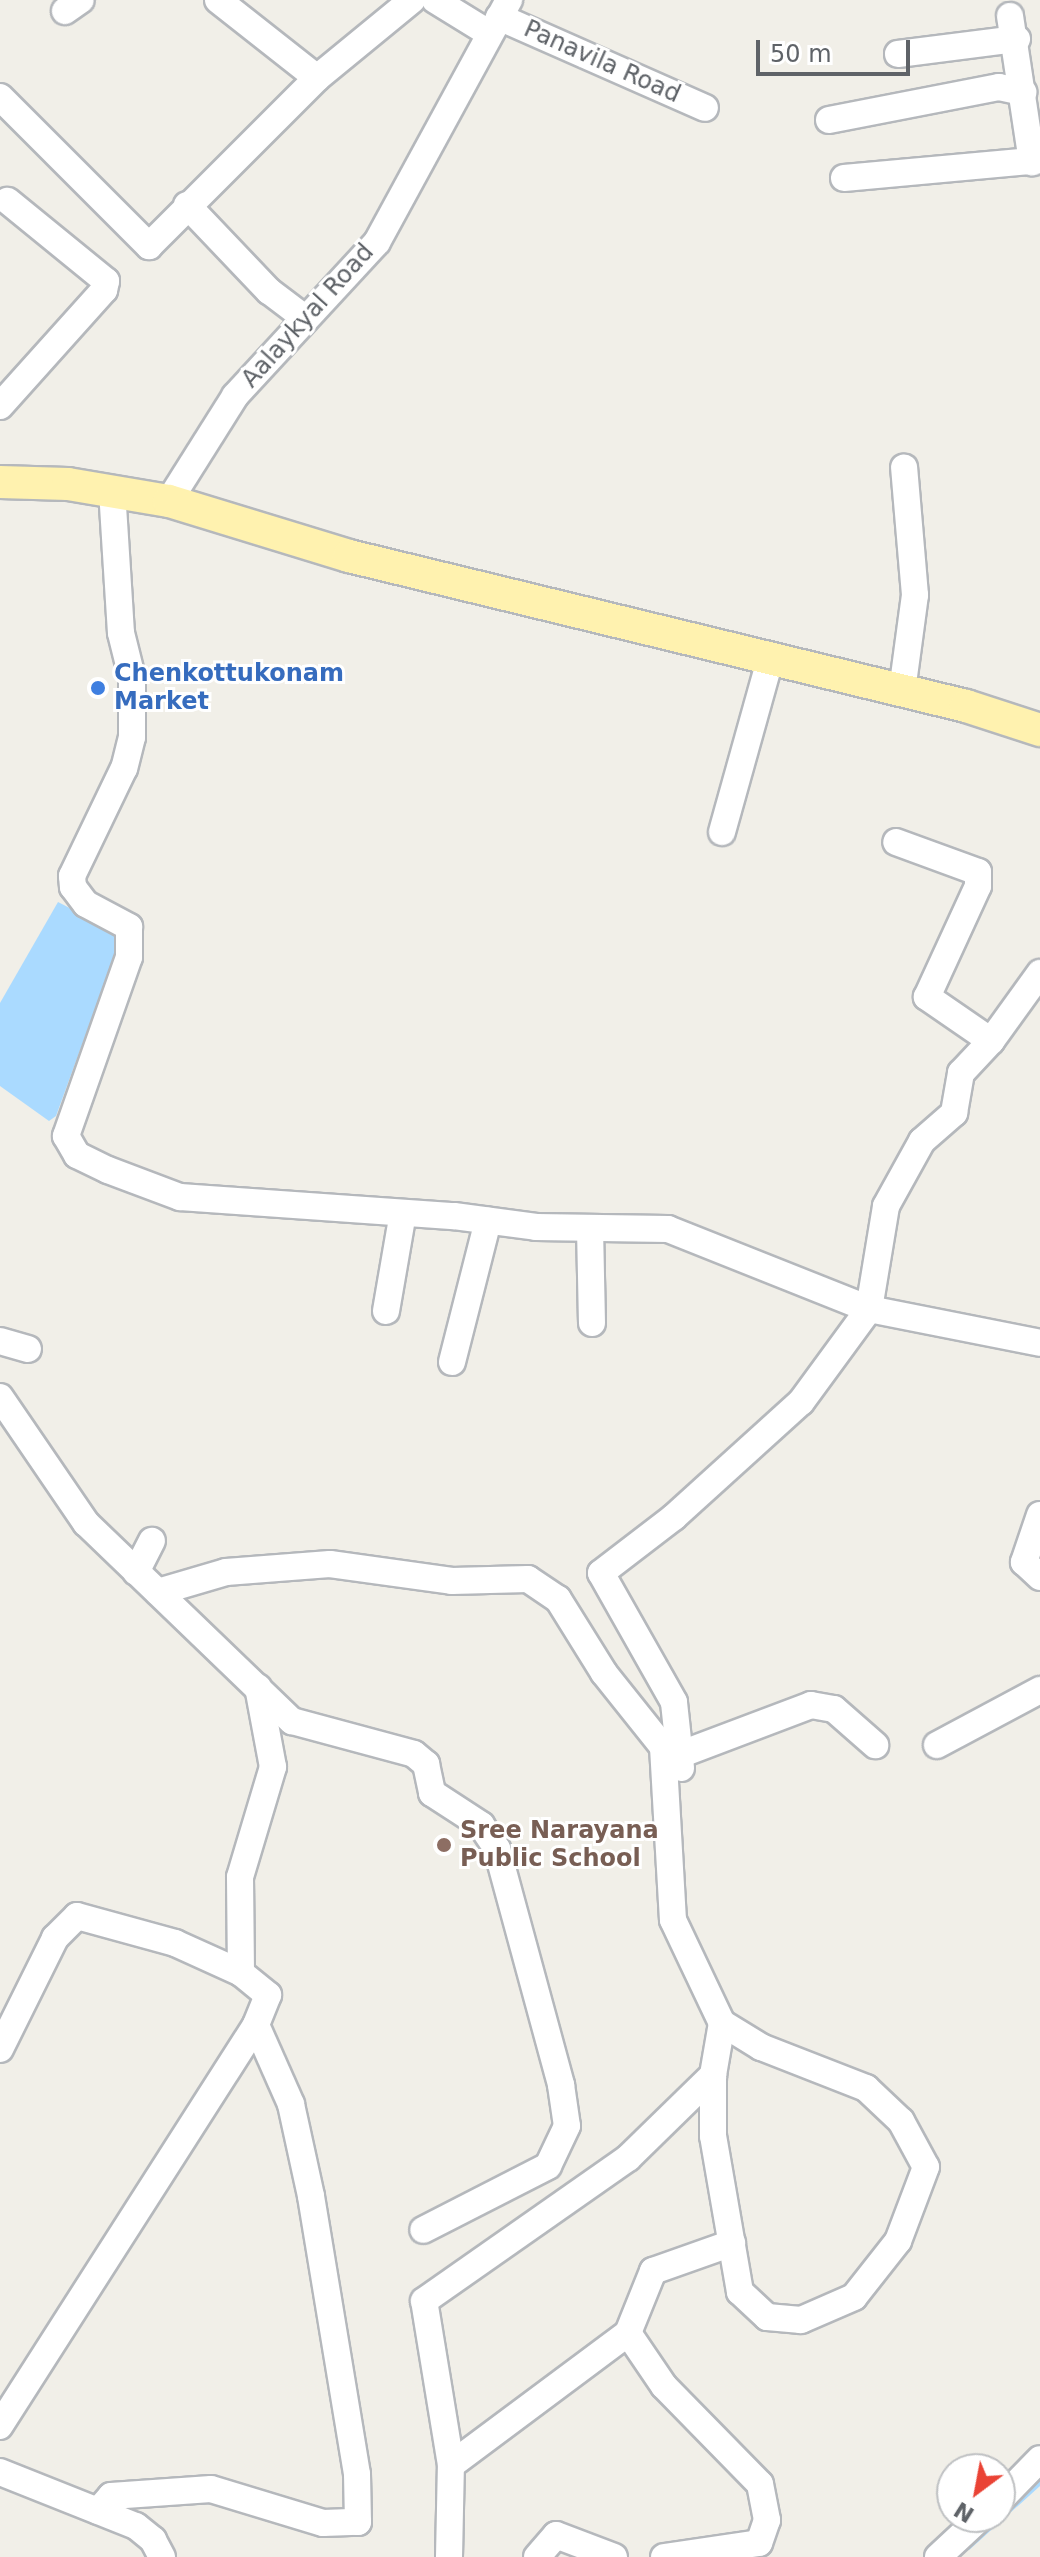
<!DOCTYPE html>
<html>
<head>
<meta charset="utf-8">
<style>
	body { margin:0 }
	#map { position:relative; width:1040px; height:2557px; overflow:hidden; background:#f1efe8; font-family:"DejaVu Sans",sans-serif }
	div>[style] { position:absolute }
	.water>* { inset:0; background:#aadaff }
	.stream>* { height:6px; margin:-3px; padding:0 3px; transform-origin:3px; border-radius:3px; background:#aadaff }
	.roads { filter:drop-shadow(2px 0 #b5b8bc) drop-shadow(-2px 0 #b5b8bc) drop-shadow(0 2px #b5b8bc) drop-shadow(0 -2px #b5b8bc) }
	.minor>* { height:26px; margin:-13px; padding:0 13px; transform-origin:13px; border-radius:13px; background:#fff }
	.major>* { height:32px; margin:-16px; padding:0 16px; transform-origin:16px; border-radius:16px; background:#fff2af }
	.dots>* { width:22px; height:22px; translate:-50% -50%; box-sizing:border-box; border:4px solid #fff; border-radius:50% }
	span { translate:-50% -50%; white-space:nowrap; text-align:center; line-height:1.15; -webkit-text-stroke:6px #fff; paint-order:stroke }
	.street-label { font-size:24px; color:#5f6368 }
	.shop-label { font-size:24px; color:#366cbe; font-weight:700 }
	.left { translate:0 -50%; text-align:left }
	.education-label { font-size:24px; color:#785e54; font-weight:700 }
	.north { position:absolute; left:936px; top:2453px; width:80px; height:80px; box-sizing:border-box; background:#fff; border:2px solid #bfc1c3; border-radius:50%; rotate:212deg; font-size:22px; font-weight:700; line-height:32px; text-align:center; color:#5f6368 }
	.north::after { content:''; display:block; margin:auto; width:28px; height:36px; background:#ea4335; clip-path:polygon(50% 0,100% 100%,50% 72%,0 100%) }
	.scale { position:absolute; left:756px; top:40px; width:154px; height:36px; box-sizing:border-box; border:4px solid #5f6368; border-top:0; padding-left:10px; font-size:24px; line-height:28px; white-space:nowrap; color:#5f6368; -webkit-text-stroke:6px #fff; paint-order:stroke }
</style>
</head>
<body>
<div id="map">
	<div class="water">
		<div style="clip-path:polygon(58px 902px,122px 935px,56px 1116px,49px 1121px,0 1086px,0 1003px)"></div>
	</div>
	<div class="stream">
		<div style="left:968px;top:2547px;width:97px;rotate:-42.1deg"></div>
	</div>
	<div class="roads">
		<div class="minor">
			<div style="left:218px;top:0;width:126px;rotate:38.2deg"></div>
			<div style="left:317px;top:78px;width:123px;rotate:-39.4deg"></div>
			<div style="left:435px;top:0;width:61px;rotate:31.6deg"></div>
			<div style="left:65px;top:11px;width:19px;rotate:-35deg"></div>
			<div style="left:1010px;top:16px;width:148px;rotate:81.4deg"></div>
			<div style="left:499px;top:17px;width:225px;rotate:23.8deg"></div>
			<div style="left:898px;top:54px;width:120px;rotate:-7.2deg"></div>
			<div style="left:0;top:97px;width:211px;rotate:45deg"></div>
			<div style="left:149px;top:246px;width:238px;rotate:-45deg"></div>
			<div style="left:829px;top:120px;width:173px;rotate:-11deg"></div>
			<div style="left:999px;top:87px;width:25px;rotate:12deg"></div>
			<div style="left:844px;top:178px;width:197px;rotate:-5.2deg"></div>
			<div style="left:187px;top:205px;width:119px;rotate:46.4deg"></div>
			<div style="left:269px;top:291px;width:46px;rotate:37.1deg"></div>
			<div style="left:0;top:406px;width:156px;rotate:-48.1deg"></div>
			<div style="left:104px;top:290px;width:9px;rotate:-77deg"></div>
			<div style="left:106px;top:281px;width:127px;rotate:-140.8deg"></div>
			<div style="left:112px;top:490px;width:143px;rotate:86.4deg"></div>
			<div style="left:121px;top:633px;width:45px;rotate:76deg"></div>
			<div style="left:132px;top:677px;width:60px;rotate:90deg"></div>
			<div style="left:132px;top:737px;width:32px;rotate:104deg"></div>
			<div style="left:124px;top:768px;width:120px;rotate:115.7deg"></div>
			<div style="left:72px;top:876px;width:11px;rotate:85deg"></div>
			<div style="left:73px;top:887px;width:21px;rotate:53deg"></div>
			<div style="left:86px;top:904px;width:49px;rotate:28.1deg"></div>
			<div style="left:129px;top:927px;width:30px;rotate:90deg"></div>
			<div style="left:129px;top:957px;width:190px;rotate:109.4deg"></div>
			<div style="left:66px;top:1136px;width:22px;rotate:60deg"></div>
			<div style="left:77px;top:1155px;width:34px;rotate:26deg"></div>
			<div style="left:108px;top:1170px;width:77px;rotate:20.6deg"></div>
			<div style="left:180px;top:1197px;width:275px;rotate:4deg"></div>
			<div style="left:454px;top:1216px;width:83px;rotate:7.6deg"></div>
			<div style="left:536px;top:1227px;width:132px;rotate:0.9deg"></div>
			<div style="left:668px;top:1229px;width:216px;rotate:21.7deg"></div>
			<div style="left:869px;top:1309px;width:104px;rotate:-80.6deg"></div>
			<div style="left:886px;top:1206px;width:74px;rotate:-61deg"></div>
			<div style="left:922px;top:1141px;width:43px;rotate:-41.2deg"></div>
			<div style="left:954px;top:1113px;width:41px;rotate:-80.1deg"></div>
			<div style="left:961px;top:1073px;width:44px;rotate:-46.8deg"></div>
			<div style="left:991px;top:1041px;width:78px;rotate:-145.5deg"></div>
			<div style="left:927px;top:997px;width:122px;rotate:-65.3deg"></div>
			<div style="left:978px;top:886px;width:14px;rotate:-90deg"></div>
			<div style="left:978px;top:872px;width:87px;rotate:-159.9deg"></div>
			<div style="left:169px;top:501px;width:124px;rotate:-57.8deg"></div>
			<div style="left:235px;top:396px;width:209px;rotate:-47.3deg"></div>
			<div style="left:377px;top:242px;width:276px;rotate:-61.4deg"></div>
			<div style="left:902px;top:691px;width:97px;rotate:-82.3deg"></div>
			<div style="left:915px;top:595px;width:128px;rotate:-94.9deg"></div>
			<div style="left:722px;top:832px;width:179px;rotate:-74.4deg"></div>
			<div style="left:991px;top:1041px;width:84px;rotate:-54.2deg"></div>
			<div style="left:590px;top:1228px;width:95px;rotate:88.8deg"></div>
			<div style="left:386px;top:1311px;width:99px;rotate:-80.2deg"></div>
			<div style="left:0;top:1341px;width:29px;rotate:16deg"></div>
			<div style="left:452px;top:1362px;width:146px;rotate:-75.7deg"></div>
			<div style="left:0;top:1397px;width:153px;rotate:55.7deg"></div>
			<div style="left:86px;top:1523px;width:286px;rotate:43.9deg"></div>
			<div style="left:292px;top:1721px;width:126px;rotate:15.1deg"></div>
			<div style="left:414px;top:1754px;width:16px;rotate:40deg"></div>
			<div style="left:426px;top:1764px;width:30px;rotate:78deg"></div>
			<div style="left:432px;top:1793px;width:59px;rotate:33.1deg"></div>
			<div style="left:481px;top:1825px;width:29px;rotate:56deg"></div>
			<div style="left:497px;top:1849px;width:245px;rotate:74.8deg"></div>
			<div style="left:561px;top:2085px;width:41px;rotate:81.7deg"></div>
			<div style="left:567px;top:2126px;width:44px;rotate:115.4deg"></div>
			<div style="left:548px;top:2166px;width:140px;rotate:152.9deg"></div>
			<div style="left:1040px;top:1515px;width:50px;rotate:108.8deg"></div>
			<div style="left:1024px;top:1562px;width:22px;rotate:43deg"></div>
			<div style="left:136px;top:1572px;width:35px;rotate:-63deg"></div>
			<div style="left:158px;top:1592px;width:71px;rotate:-16.4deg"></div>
			<div style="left:226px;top:1572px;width:104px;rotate:-4.4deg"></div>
			<div style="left:330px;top:1564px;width:123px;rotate:7.9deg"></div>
			<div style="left:452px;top:1581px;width:76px;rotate:-1.5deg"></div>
			<div style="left:528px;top:1579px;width:36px;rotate:34deg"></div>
			<div style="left:558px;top:1599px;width:87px;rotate:58.1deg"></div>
			<div style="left:604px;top:1673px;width:95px;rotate:51.4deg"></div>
			<div style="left:663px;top:1747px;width:173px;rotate:86.7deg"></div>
			<div style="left:673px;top:1920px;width:114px;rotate:64.6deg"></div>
			<div style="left:722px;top:2023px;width:46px;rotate:31.6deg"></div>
			<div style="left:761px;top:2047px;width:113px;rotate:21.3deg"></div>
			<div style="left:866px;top:2088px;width:48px;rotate:43.3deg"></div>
			<div style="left:901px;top:2121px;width:52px;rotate:61.5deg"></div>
			<div style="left:926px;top:2167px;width:79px;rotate:110.7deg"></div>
			<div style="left:898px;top:2241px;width:71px;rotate:128.2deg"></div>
			<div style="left:854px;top:2297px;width:58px;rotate:156.5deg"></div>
			<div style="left:801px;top:2320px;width:34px;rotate:-175deg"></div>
			<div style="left:767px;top:2317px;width:37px;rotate:-137deg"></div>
			<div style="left:740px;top:2292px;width:158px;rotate:-99.8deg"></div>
			<div style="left:713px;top:2136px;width:61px;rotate:-90deg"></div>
			<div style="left:713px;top:2075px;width:53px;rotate:-80.2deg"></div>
			<div style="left:937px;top:1745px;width:117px;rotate:-28.1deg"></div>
			<div style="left:679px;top:1755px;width:141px;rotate:-20.7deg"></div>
			<div style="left:811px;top:1705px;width:23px;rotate:10deg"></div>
			<div style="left:834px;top:1709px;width:55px;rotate:41.3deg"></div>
			<div style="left:681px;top:1768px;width:66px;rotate:-96.1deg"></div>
			<div style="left:674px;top:1702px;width:148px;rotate:-119.5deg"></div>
			<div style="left:601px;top:1573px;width:92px;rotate:-37.5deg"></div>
			<div style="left:674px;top:1517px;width:171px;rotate:-42.2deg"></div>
			<div style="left:801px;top:1402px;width:115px;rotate:-53.8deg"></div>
			<div style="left:869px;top:1309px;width:174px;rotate:11.2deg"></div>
			<div style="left:241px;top:1973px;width:96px;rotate:-90.6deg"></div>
			<div style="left:240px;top:1877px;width:115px;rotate:-73.3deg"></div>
			<div style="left:273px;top:1767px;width:81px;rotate:-100.6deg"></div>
			<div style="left:0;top:2049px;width:124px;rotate:-63.6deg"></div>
			<div style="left:55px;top:1938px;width:31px;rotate:-45deg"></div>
			<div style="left:77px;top:1916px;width:102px;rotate:15.4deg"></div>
			<div style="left:175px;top:1943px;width:72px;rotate:24.4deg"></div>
			<div style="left:241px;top:1973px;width:35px;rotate:39deg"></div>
			<div style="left:268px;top:1995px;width:32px;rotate:112deg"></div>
			<div style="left:256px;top:2025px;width:476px;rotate:122.6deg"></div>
			<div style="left:628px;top:2333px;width:64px;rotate:55.8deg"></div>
			<div style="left:664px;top:2386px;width:137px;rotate:45.6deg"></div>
			<div style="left:760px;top:2484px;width:37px;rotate:79deg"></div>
			<div style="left:767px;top:2520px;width:24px;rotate:109deg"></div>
			<div style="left:759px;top:2543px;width:96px;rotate:171.6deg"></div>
			<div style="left:451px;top:2465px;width:221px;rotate:-36.7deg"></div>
			<div style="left:628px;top:2333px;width:67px;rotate:-68deg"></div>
			<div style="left:653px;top:2271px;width:84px;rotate:-19.5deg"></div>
			<div style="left:0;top:2472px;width:146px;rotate:21.7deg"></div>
			<div style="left:136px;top:2526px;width:22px;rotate:39deg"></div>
			<div style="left:153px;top:2540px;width:19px;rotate:62deg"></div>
			<div style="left:1000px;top:2500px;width:57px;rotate:-45.7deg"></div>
			<div style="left:98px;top:2511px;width:20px;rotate:-49deg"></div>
			<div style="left:111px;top:2496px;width:100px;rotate:-4deg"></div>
			<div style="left:211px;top:2489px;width:117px;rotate:16.9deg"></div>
			<div style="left:323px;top:2523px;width:35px;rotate:-2deg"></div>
			<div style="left:358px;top:2522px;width:48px;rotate:-91.2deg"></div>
			<div style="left:357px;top:2474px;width:282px;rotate:-99.4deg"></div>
			<div style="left:311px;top:2196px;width:94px;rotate:-102.3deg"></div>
			<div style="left:291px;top:2104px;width:86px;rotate:-113.9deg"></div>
			<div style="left:449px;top:2557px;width:92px;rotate:-88.8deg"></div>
			<div style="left:451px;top:2465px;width:166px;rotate:-99.3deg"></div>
			<div style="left:424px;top:2301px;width:249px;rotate:-35deg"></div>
			<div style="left:628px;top:2158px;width:119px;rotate:-44.3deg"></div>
			<div style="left:537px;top:2557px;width:29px;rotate:-49deg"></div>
			<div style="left:556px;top:2535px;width:62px;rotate:20.8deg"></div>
			<div style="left:938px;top:2557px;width:59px;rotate:-42.9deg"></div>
		</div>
		<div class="major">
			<div style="left:0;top:482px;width:68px;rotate:1.7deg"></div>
			<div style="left:68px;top:484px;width:102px;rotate:9.6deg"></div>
			<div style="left:169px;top:501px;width:188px;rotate:17deg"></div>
			<div style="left:349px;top:556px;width:635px;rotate:13.66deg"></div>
			<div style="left:966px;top:706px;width:78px;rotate:18deg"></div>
		</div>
	</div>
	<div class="dots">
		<div style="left:98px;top:688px;background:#3f7fe0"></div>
		<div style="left:444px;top:1845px;background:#8d6e63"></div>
	</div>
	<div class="street-label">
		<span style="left:602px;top:62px;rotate:24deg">Panavila Road</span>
		<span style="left:308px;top:316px;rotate:-48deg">Aalaykyal Road</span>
	</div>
	<div class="shop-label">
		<span class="left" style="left:114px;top:688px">Chenkottukonam<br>Market</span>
	</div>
	<div class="education-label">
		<span class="left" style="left:460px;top:1845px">Sree Narayana<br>Public School</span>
	</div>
	<div class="north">N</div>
	<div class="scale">50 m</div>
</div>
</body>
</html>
